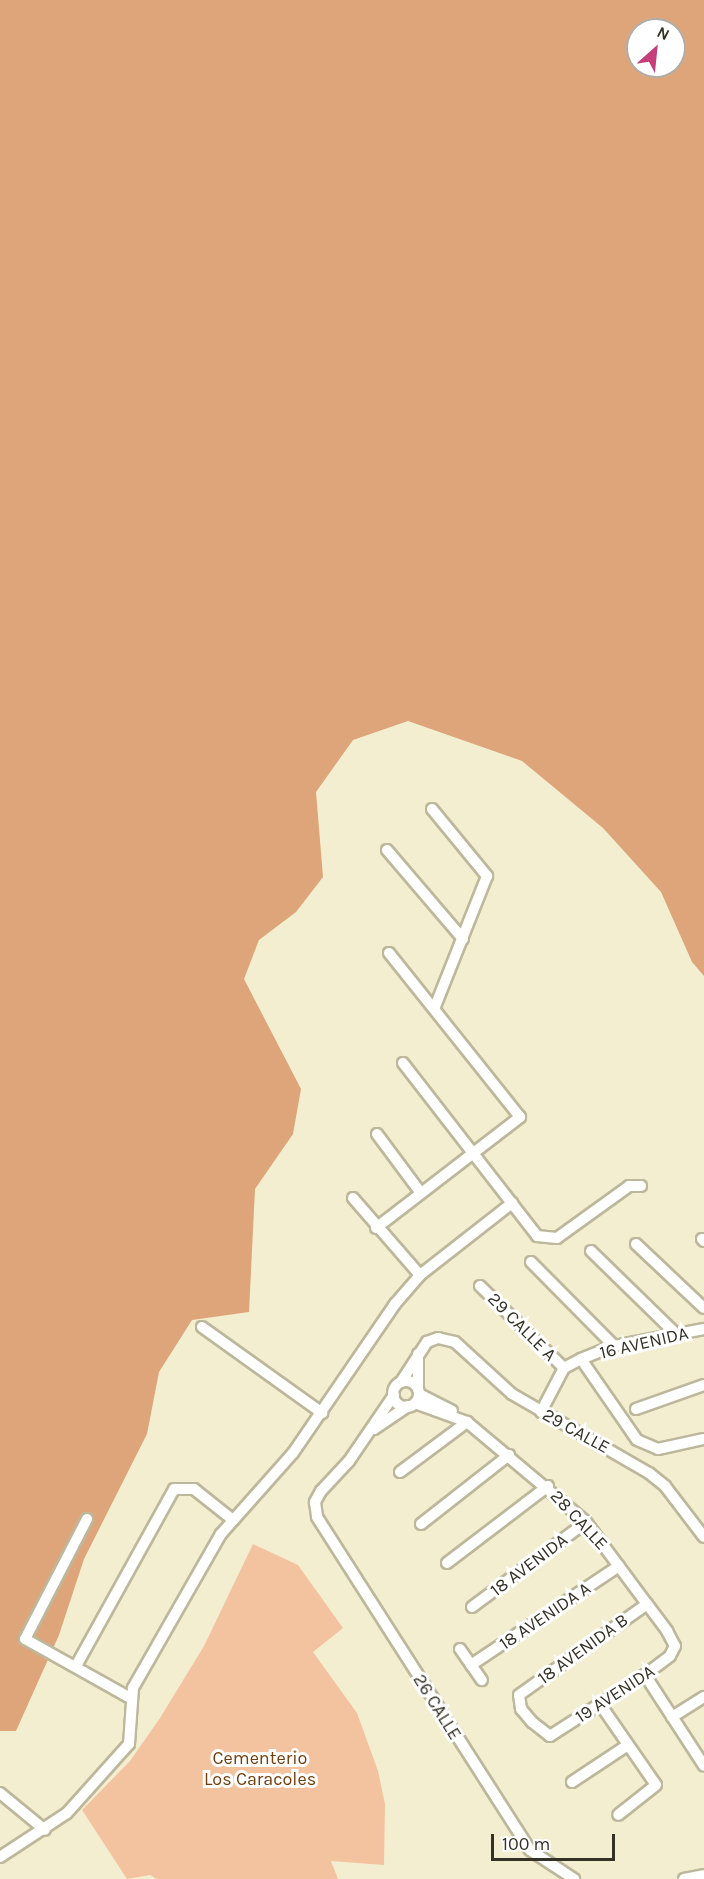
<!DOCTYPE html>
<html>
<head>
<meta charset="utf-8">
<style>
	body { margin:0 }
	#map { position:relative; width:704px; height:1879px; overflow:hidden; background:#f4eed0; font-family:Karla,sans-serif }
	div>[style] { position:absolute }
	.green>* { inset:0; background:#f3c3a0 }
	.forest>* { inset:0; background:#dea57a }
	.roads { filter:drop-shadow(2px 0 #bdb79b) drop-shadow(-2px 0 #bdb79b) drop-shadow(0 2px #bdb79b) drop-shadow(0 -2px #bdb79b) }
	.minor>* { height:10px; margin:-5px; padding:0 5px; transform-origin:5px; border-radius:5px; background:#fff }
	.minor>.ring { margin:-5px; padding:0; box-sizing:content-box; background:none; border:10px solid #fff; border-radius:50% }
	span { translate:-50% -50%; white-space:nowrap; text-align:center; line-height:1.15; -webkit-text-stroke:6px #fff; paint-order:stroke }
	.street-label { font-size:18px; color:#343227 }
	.park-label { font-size:18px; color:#743f0c }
	.north { position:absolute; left:626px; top:18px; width:60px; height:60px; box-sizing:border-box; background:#fff; border:2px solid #aeada9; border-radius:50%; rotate:27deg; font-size:16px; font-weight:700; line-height:24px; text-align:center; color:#343227 }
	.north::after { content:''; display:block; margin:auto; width:21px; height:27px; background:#c63f7d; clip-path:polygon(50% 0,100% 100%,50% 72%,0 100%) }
	.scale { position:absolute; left:491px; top:1834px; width:124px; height:27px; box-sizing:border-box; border:3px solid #343227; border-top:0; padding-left:8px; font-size:18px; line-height:21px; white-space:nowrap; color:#343227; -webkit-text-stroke:4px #fff; paint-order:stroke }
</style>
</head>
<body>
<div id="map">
	<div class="green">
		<div style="clip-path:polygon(253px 1544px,298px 1565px,343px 1628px,313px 1652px,357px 1713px,378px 1771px,385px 1804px,384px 1865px,331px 1861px,338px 1879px,157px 1879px,150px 1875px,127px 1879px,82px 1810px,130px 1761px,160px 1718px,204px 1646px)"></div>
	</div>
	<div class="forest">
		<div style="clip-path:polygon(evenodd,0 0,704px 0,704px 976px,692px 962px,661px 892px,603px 828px,522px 761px,408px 721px,353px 740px,316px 792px,323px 877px,296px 912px,259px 940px,244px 979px,301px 1089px,293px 1134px,255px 1189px,249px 1312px,192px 1320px,159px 1372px,147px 1434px,84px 1559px,59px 1635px,16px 1731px,0 1731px,0 0,638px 30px,674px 30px,674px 66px,638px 66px,638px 30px)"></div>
	</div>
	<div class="roads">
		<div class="minor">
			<div style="left:432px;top:809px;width:87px;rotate:50.6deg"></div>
			<div style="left:487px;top:876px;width:141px;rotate:111.7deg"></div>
			<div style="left:387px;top:850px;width:117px;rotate:49.5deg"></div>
			<div style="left:403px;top:1063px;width:219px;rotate:52.2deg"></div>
			<div style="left:537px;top:1236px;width:20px;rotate:6deg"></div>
			<div style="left:557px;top:1238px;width:89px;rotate:-35.8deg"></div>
			<div style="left:629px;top:1186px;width:12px"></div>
			<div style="left:377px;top:1134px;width:72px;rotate:53.4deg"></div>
			<div style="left:353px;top:1198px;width:102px;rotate:49deg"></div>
			<div style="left:376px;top:1228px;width:182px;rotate:-37.6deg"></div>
			<div style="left:520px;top:1117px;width:210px;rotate:-128.6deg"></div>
			<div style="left:702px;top:1239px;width:3px;rotate:45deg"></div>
			<div style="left:636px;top:1244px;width:93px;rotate:43.3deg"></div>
			<div style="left:591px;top:1251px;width:119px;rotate:44.3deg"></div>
			<div style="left:531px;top:1262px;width:118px;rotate:45.3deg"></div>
			<div style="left:480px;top:1286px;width:117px;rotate:44.3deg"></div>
			<div style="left:202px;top:1327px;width:148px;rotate:35.6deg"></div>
			<div style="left:581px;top:1359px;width:98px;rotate:55.3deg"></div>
			<div style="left:637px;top:1440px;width:23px;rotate:23deg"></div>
			<div style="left:658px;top:1449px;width:47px;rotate:-12.3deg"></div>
			<div class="ring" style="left:393px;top:1381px;width:16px;height:16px"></div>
			<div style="left:401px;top:1382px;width:48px;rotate:-57deg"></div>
			<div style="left:427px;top:1342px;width:12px;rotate:-20deg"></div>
			<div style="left:438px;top:1338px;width:17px;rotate:13deg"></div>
			<div style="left:455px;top:1342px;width:77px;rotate:42.4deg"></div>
			<div style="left:512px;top:1394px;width:158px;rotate:30deg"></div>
			<div style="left:649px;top:1473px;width:21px;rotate:39deg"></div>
			<div style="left:665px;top:1486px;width:64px;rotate:52.6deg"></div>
			<div style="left:418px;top:1389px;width:35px;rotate:-90deg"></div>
			<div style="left:419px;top:1394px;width:37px;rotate:27deg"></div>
			<div style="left:394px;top:1395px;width:80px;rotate:124.3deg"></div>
			<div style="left:349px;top:1461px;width:41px;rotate:133deg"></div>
			<div style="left:321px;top:1491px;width:13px;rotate:119deg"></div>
			<div style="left:315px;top:1502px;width:15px;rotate:82deg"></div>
			<div style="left:317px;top:1517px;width:395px;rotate:57.4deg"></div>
			<div style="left:530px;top:1850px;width:53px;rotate:33.4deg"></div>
			<div style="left:415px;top:1403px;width:55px;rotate:20.1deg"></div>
			<div style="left:467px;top:1422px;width:155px;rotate:40deg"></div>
			<div style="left:586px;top:1522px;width:102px;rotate:53.4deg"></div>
			<div style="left:647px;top:1604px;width:34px;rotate:53deg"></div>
			<div style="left:667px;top:1631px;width:17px;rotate:62deg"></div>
			<div style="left:675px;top:1646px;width:11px;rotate:117deg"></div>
			<div style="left:670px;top:1656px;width:31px;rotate:143deg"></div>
			<div style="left:645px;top:1675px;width:113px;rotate:147.3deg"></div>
			<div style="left:550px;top:1736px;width:23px;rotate:-142deg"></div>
			<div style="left:532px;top:1722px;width:17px;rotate:-130deg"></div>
			<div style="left:521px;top:1709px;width:14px;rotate:-98deg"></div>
			<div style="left:519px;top:1695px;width:157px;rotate:-35.4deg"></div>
			<div style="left:636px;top:1409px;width:72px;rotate:-19.4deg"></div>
			<div style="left:541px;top:1412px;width:50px;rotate:-62.4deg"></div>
			<div style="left:564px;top:1368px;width:19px;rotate:-28deg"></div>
			<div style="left:581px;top:1359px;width:35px;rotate:-22deg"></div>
			<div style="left:614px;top:1346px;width:92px;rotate:-10.7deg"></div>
			<div style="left:374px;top:1429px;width:41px;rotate:-34.1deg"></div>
			<div style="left:400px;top:1472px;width:84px;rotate:-36.7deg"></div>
			<div style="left:87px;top:1519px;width:135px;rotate:117.3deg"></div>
			<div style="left:25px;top:1639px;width:120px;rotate:29.3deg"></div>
			<div style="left:421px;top:1524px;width:112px;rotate:-38.1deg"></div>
			<div style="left:447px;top:1563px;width:127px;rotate:-37.3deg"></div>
			<div style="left:472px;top:1607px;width:142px;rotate:-36.7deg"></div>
			<div style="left:460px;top:1649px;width:38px;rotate:55deg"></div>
			<div style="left:471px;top:1665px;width:178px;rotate:-33.8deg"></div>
			<div style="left:76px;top:1666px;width:202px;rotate:-61deg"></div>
			<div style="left:174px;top:1489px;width:20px"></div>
			<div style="left:194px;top:1489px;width:50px;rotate:38.5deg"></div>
			<div style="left:645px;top:1675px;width:108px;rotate:57deg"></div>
			<div style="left:600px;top:1704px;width:98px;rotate:55.3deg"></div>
			<div style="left:656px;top:1785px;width:48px;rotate:141.7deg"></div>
			<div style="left:672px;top:1717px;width:38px;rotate:-32deg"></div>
			<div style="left:572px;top:1782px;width:67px;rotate:-33.5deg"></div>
			<div style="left:0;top:1793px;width:58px;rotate:39.4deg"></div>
			<div style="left:0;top:1857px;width:80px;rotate:-33.3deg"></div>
			<div style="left:67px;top:1813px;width:93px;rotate:-48.1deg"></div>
			<div style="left:129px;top:1744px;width:56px;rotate:-85.9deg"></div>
			<div style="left:133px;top:1688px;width:177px;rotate:-60.3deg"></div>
			<div style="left:221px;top:1534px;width:108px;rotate:-48.4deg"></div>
			<div style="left:293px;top:1453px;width:181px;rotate:-55.6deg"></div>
			<div style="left:395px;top:1304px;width:38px;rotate:-49deg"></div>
			<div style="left:420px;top:1275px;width:117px;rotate:-38deg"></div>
			<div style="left:684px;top:1879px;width:20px;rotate:-11deg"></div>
		</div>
	</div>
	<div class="street-label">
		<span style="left:522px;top:1327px;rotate:45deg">29 CALLE A</span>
		<span style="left:644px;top:1343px;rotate:-13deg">16 AVENIDA</span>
		<span style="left:576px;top:1431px;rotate:29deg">29 CALLE</span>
		<span style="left:579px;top:1520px;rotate:47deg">28 CALLE</span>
		<span style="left:529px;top:1565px;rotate:-37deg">18 AVENIDA</span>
		<span style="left:545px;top:1616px;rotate:-34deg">18 AVENIDA A</span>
		<span style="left:583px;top:1649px;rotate:-36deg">18 AVENIDA B</span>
		<span style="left:615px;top:1694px;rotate:-33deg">19 AVENIDA</span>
		<span style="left:437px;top:1707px;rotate:58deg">26 CALLE</span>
	</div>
	<div class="park-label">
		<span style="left:260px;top:1769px">Cementerio<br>Los Caracoles</span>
	</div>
	<div class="north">N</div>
	<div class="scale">100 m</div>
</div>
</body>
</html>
